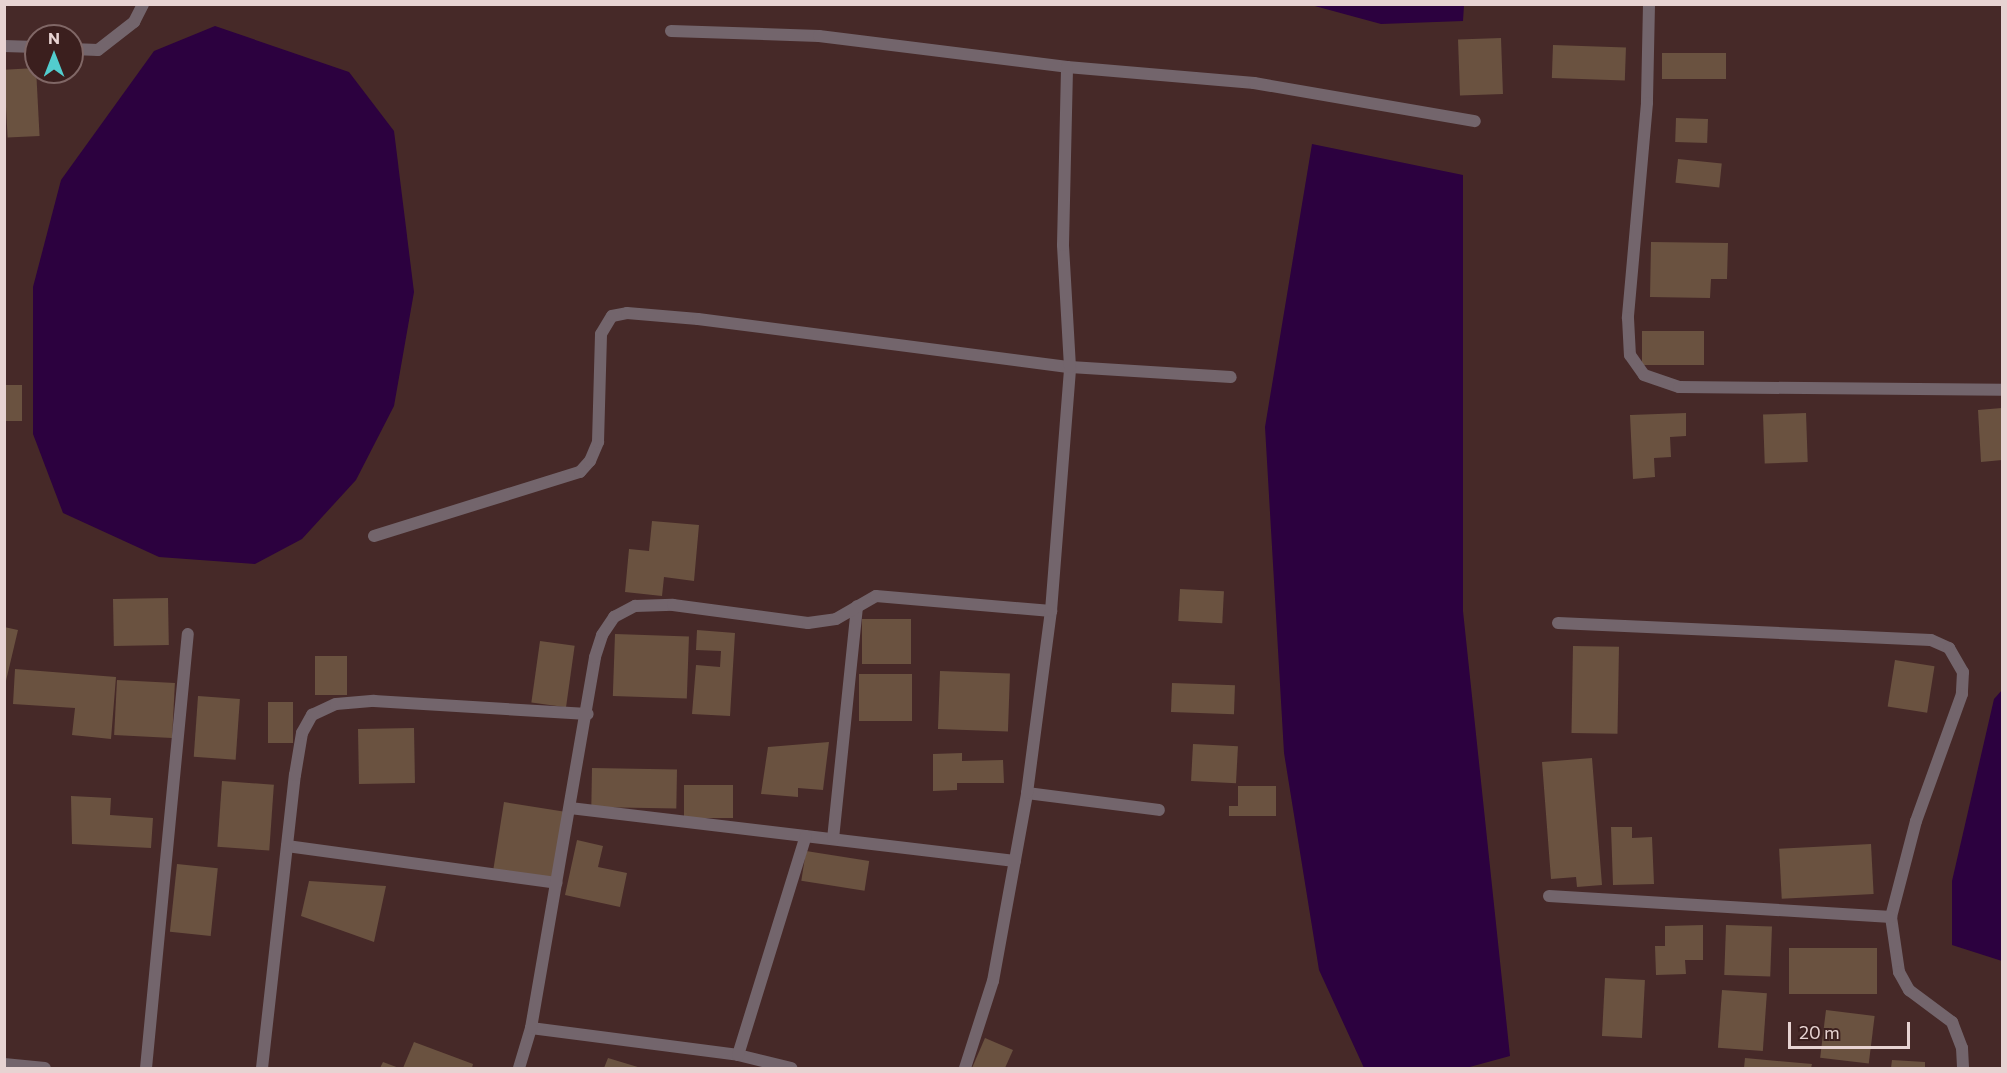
<!DOCTYPE html>
<html>
<head>
<meta charset="utf-8">
<style>
	body { margin:0 }
	#map { position:relative; width:2007px; height:1073px; overflow:hidden; background:#462928; font-family:Commissioner,sans-serif }
	div>[style] { position:absolute }
	.water>* { inset:0; background:#2c013f }
	.building>* { inset:0; background:#6a5240; transform-origin:0 0 }
	.minor>* { height:12px; margin:-6px; padding:0 6px; transform-origin:6px; border-radius:6px; background:#73656c }
	span { translate:-50% -50%; white-space:nowrap; text-align:center; line-height:1.15; -webkit-text-stroke:6px #3b1f1e; paint-order:stroke }
	.frame { position:absolute; inset:0; border:6px solid #e7d3d2; pointer-events:none }
	.north { position:absolute; left:24px; top:24px; width:60px; height:60px; box-sizing:border-box; background:#3b1f1e; border:2px solid #806766; border-radius:50%; rotate:0deg; font-size:16px; font-weight:700; line-height:24px; text-align:center; color:#e7d3d2 }
	.north::after { content:''; display:block; margin:auto; width:21px; height:27px; background:#52cdce; clip-path:polygon(50% 0,100% 100%,50% 72%,0 100%) }
	.scale { position:absolute; left:1788px; top:1022px; width:122px; height:27px; box-sizing:border-box; border:3px solid #e7d3d2; border-top:0; padding-left:8px; font-size:18px; line-height:21px; white-space:nowrap; color:#e7d3d2; -webkit-text-stroke:4px #3b1f1e; paint-order:stroke }
</style>
</head>
<body>
<div id="map">
	<div class="water">
		<div style="clip-path:polygon(1311px 5px,1464px 5px,1463px 21px,1381px 24px)"></div>
		<div style="clip-path:polygon(215px 26px,349px 72px,394px 131px,414px 292px,394px 406px,356px 480px,302px 539px,255px 564px,159px 557px,63px 513px,33px 434px,33px 287px,61px 180px,154px 51px)"></div>
		<div style="clip-path:polygon(1312px 144px,1463px 175px,1463px 611px,1510px 1056px,1466px 1068px,1364px 1068px,1319px 970px,1284px 753px,1265px 427px)"></div>
		<div style="clip-path:polygon(2002px 690px,2002px 961px,1952px 945px,1952px 881px,1994px 699px)"></div>
	</div>
	<div class="building">
		<div style="left:1501px;top:38px;width:56px;height:43px;rotate:88deg"></div>
		<div style="left:1553px;top:45px;width:73px;height:33px;rotate:2deg"></div>
		<div style="left:1662px;top:53px;width:64px;height:26px"></div>
		<div style="left:36px;top:68px;width:68px;height:32px;rotate:87deg"></div>
		<div style="left:1676px;top:118px;width:32px;height:24px;rotate:2deg"></div>
		<div style="left:1678px;top:159px;width:44px;height:24px;rotate:6deg"></div>
		<div style="clip-path:polygon(1651px 242px,1728px 243px,1727px 279px,1711px 279px,1710px 298px,1650px 297px)"></div>
		<div style="left:1642px;top:331px;width:62px;height:34px"></div>
		<div style="left:4px;top:385px;width:18px;height:36px"></div>
		<div style="clip-path:polygon(2002px 408px,2002px 460px,1981px 462px,1978px 410px)"></div>
		<div style="clip-path:polygon(1686px 413px,1686px 436px,1670px 437px,1671px 457px,1654px 458px,1655px 477px,1633px 479px,1630px 415px)"></div>
		<div style="left:1806px;top:413px;width:49px;height:43px;rotate:88deg"></div>
		<div style="clip-path:polygon(652px 521px,699px 525px,694px 581px,664px 577px,662px 596px,625px 592px,629px 549px,649px 551px)"></div>
		<div style="left:1180px;top:589px;width:44px;height:32px;rotate:3deg"></div>
		<div style="left:168px;top:598px;width:47px;height:55px;rotate:89deg"></div>
		<div style="left:862px;top:619px;width:49px;height:45px"></div>
		<div style="clip-path:polygon(4px 627px,18px 630px,5px 685px,4px 685px)"></div>
		<div style="clip-path:polygon(697px 630px,735px 633px,730px 716px,692px 714px,696px 665px,720px 667px,721px 651px,696px 650px)"></div>
		<div style="left:615px;top:634px;width:74px;height:62px;rotate:2deg"></div>
		<div style="left:540px;top:641px;width:35px;height:62px;rotate:8deg"></div>
		<div style="left:1573px;top:646px;width:46px;height:87px;rotate:1deg"></div>
		<div style="left:315px;top:656px;width:32px;height:39px"></div>
		<div style="left:1895px;top:660px;width:40px;height:47px;rotate:9deg"></div>
		<div style="clip-path:polygon(15px 669px,116px 677px,111px 739px,72px 735px,75px 708px,13px 704px)"></div>
		<div style="left:940px;top:671px;width:70px;height:58px;rotate:2deg"></div>
		<div style="left:859px;top:674px;width:53px;height:47px"></div>
		<div style="left:117px;top:680px;width:58px;height:55px;rotate:3deg"></div>
		<div style="left:1172px;top:683px;width:63px;height:29px;rotate:2deg"></div>
		<div style="left:198px;top:696px;width:42px;height:61px;rotate:4deg"></div>
		<div style="left:268px;top:702px;width:25px;height:41px"></div>
		<div style="left:414px;top:728px;width:55px;height:56px;rotate:89deg"></div>
		<div style="clip-path:polygon(829px 742px,823px 790px,798px 788px,798px 797px,761px 794px,768px 747px)"></div>
		<div style="left:1193px;top:744px;width:45px;height:37px;rotate:3deg"></div>
		<div style="clip-path:polygon(962px 753px,962px 761px,1003px 760px,1004px 783px,957px 783px,957px 790px,933px 791px,933px 754px)"></div>
		<div style="clip-path:polygon(1592px 758px,1602px 885px,1577px 887px,1576px 877px,1551px 879px,1542px 762px)"></div>
		<div style="left:592px;top:768px;width:85px;height:39px;rotate:1deg"></div>
		<div style="left:222px;top:781px;width:52px;height:66px;rotate:4deg"></div>
		<div style="left:684px;top:785px;width:49px;height:33px"></div>
		<div style="clip-path:polygon(1238px 786px,1276px 786px,1276px 816px,1229px 816px,1229px 806px,1238px 806px)"></div>
		<div style="clip-path:polygon(71px 796px,111px 798px,110px 815px,153px 818px,151px 848px,72px 844px)"></div>
		<div style="left:504px;top:802px;width:60px;height:68px;rotate:9deg"></div>
		<div style="clip-path:polygon(1611px 827px,1632px 827px,1632px 838px,1652px 837px,1654px 884px,1613px 885px)"></div>
		<div style="clip-path:polygon(577px 840px,603px 846px,598px 867px,627px 873px,620px 907px,565px 895px)"></div>
		<div style="left:1871px;top:844px;width:50px;height:92px;rotate:87deg"></div>
		<div style="left:806px;top:851px;width:64px;height:30px;rotate:9deg"></div>
		<div style="left:177px;top:864px;width:41px;height:68px;rotate:6deg"></div>
		<div style="clip-path:polygon(309px 881px,386px 886px,374px 942px,301px 916px)"></div>
		<div style="clip-path:polygon(1703px 925px,1703px 960px,1685px 960px,1686px 974px,1656px 975px,1655px 946px,1665px 946px,1665px 926px)"></div>
		<div style="left:1726px;top:925px;width:46px;height:50px;rotate:2deg"></div>
		<div style="left:1877px;top:948px;width:46px;height:88px;rotate:90deg"></div>
		<div style="left:1605px;top:978px;width:40px;height:58px;rotate:3deg"></div>
		<div style="left:1722px;top:990px;width:45px;height:58px;rotate:4deg"></div>
		<div style="left:1826px;top:1010px;width:49px;height:48px;rotate:7deg"></div>
		<div style="clip-path:polygon(985px 1038px,1013px 1050px,1005px 1068px,972px 1068px)"></div>
		<div style="clip-path:polygon(414px 1042px,473px 1064px,472px 1068px,403px 1068px)"></div>
		<div style="clip-path:polygon(608px 1058px,641px 1068px,604px 1068px)"></div>
		<div style="clip-path:polygon(1745px 1058px,1812px 1064px,1811px 1068px,1744px 1068px)"></div>
		<div style="clip-path:polygon(1892px 1060px,1925px 1062px,1925px 1068px,1891px 1068px)"></div>
		<div style="clip-path:polygon(383px 1062px,399px 1068px,380px 1068px)"></div>
	</div>
	<div class="minor">
		<div style="left:1649px;top:4px;width:99px;rotate:91.2deg"></div>
		<div style="left:1647px;top:103px;width:216px;rotate:95.1deg"></div>
		<div style="left:1628px;top:318px;width:37px;rotate:87deg"></div>
		<div style="left:1630px;top:355px;width:24px;rotate:55deg"></div>
		<div style="left:1644px;top:375px;width:37px;rotate:19deg"></div>
		<div style="left:1679px;top:387px;width:323px;rotate:0.5deg"></div>
		<div style="left:671px;top:31px;width:148px;rotate:1.9deg"></div>
		<div style="left:819px;top:36px;width:250px;rotate:7.1deg"></div>
		<div style="left:1067px;top:67px;width:188px;rotate:4.9deg"></div>
		<div style="left:1254px;top:83px;width:224px;rotate:9.8deg"></div>
		<div style="left:4px;top:46px;width:32px;rotate:2deg"></div>
		<div style="left:72px;top:49px;width:26px;rotate:2deg"></div>
		<div style="left:98px;top:50px;width:46px;rotate:-37.9deg"></div>
		<div style="left:134px;top:22px;width:20px;rotate:-63deg"></div>
		<div style="left:374px;top:536px;width:216px;rotate:-17.3deg"></div>
		<div style="left:580px;top:472px;width:15px;rotate:-48deg"></div>
		<div style="left:590px;top:461px;width:21px;rotate:-67deg"></div>
		<div style="left:598px;top:442px;width:108px;rotate:-88.4deg"></div>
		<div style="left:601px;top:334px;width:21px;rotate:-59deg"></div>
		<div style="left:612px;top:316px;width:15px;rotate:-11deg"></div>
		<div style="left:627px;top:313px;width:71px;rotate:4.8deg"></div>
		<div style="left:698px;top:319px;width:375px;rotate:7.4deg"></div>
		<div style="left:1070px;top:367px;width:161px;rotate:3.6deg"></div>
		<div style="left:1558px;top:623px;width:373px;rotate:2.6deg"></div>
		<div style="left:1931px;top:640px;width:20px;rotate:24deg"></div>
		<div style="left:1949px;top:648px;width:28px;rotate:60deg"></div>
		<div style="left:1963px;top:672px;width:22px;rotate:93deg"></div>
		<div style="left:1962px;top:694px;width:135px;rotate:109.9deg"></div>
		<div style="left:1916px;top:821px;width:99px;rotate:104.6deg"></div>
		<div style="left:1891px;top:917px;width:56px;rotate:81.7deg"></div>
		<div style="left:1899px;top:972px;width:21px;rotate:61deg"></div>
		<div style="left:1909px;top:990px;width:54px;rotate:36.7deg"></div>
		<div style="left:1952px;top:1022px;width:28px;rotate:69deg"></div>
		<div style="left:1962px;top:1048px;width:20px;rotate:87deg"></div>
		<div style="left:1027px;top:793px;width:133px;rotate:7.3deg"></div>
		<div style="left:570px;top:808px;width:448px;rotate:6.8deg"></div>
		<div style="left:833px;top:839px;width:234px;rotate:-84.1deg"></div>
		<div style="left:287px;top:846px;width:272px;rotate:7.8deg"></div>
		<div style="left:1549px;top:896px;width:343px;rotate:3.5deg"></div>
		<div style="left:531px;top:1028px;width:209px;rotate:7.4deg"></div>
		<div style="left:738px;top:1055px;width:55px;rotate:13.8deg"></div>
		<div style="left:738px;top:1055px;width:229px;rotate:-72.8deg"></div>
		<div style="left:4px;top:1064px;width:41px;rotate:5.6deg"></div>
		<div style="left:146px;top:1068px;width:436px;rotate:-84.5deg"></div>
		<div style="left:262px;top:1068px;width:295px;rotate:-83.6deg"></div>
		<div style="left:295px;top:775px;width:43px;rotate:-80.5deg"></div>
		<div style="left:302px;top:733px;width:21px;rotate:-61deg"></div>
		<div style="left:312px;top:715px;width:26px;rotate:-25deg"></div>
		<div style="left:336px;top:704px;width:38px;rotate:-5deg"></div>
		<div style="left:374px;top:701px;width:214px;rotate:3.5deg"></div>
		<div style="left:519px;top:1068px;width:42px;rotate:-73.3deg"></div>
		<div style="left:531px;top:1028px;width:376px;rotate:-80.2deg"></div>
		<div style="left:595px;top:657px;width:23px;rotate:-72deg"></div>
		<div style="left:602px;top:635px;width:22px;rotate:-56deg"></div>
		<div style="left:614px;top:617px;width:24px;rotate:-28deg"></div>
		<div style="left:635px;top:606px;width:38px;rotate:-2deg"></div>
		<div style="left:673px;top:605px;width:136px;rotate:7.6deg"></div>
		<div style="left:808px;top:623px;width:28px;rotate:-8deg"></div>
		<div style="left:836px;top:619px;width:46px;rotate:-29.9deg"></div>
		<div style="left:876px;top:596px;width:176px;rotate:4.9deg"></div>
		<div style="left:965px;top:1068px;width:91px;rotate:-72.2deg"></div>
		<div style="left:993px;top:981px;width:191px;rotate:-79.7deg"></div>
		<div style="left:1027px;top:793px;width:184px;rotate:-82.5deg"></div>
		<div style="left:1051px;top:611px;width:245px;rotate:-85.5deg"></div>
		<div style="left:1070px;top:367px;width:122px;rotate:-93.3deg"></div>
		<div style="left:1063px;top:245px;width:178px;rotate:-88.7deg"></div>
	</div>
	<div class="frame"></div>
	<div class="north">N</div>
	<div class="scale">20 m</div>
</div>
</body>
</html>
